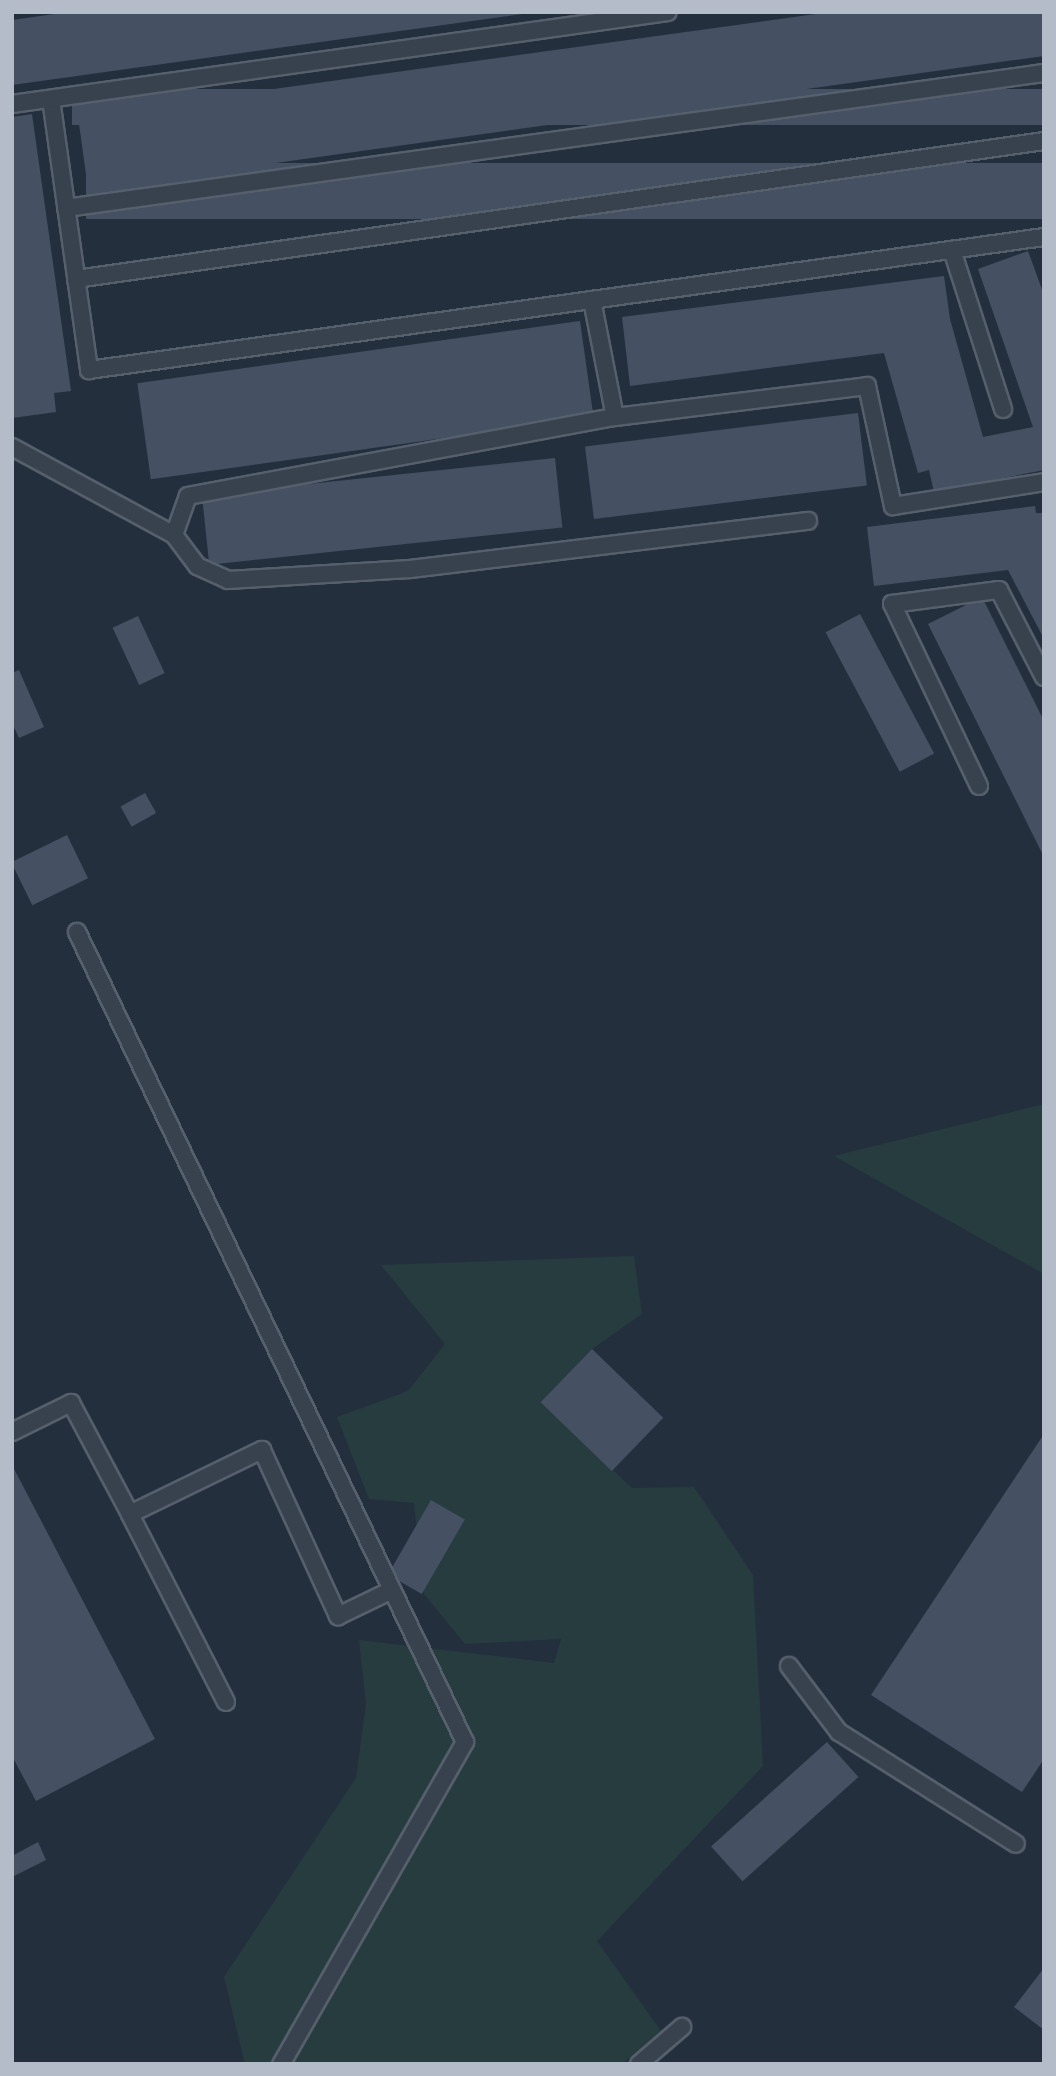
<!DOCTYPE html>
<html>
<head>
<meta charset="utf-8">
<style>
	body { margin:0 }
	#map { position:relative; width:1056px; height:2076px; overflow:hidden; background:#242f3e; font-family:"PT Sans",sans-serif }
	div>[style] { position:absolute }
	.green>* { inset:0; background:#263c3f }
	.building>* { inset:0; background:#455162; transform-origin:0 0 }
	.roads { filter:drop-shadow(2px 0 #565f6c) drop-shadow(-2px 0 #565f6c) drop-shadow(0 2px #565f6c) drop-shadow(0 -2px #565f6c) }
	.lane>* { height:16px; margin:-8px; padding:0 8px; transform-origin:8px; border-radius:8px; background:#38414e }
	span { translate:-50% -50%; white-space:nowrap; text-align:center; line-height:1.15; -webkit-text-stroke:5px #1d2633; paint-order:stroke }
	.frame { position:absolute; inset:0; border:14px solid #b4bcc9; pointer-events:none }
</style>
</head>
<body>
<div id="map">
	<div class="green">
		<div style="clip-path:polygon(1044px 1104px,1044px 1274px,834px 1156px)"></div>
		<div style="clip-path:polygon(634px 1256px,642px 1314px,592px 1349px,541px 1402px,632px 1488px,694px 1487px,753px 1575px,763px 1766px,597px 1941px,661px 2031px,622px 2064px,245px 2064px,224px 1977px,356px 1778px,366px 1704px,359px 1640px,554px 1663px,561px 1639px,465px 1644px,424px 1594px,414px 1503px,369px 1499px,337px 1417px,408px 1391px,445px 1344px,381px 1265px)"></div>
	</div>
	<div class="building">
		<div style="clip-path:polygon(69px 12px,522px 12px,522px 14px,12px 85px,12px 20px)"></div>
		<div style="clip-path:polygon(830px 12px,1044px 12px,1044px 56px,88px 189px,78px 116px)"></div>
		<div style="left:1044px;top:89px;width:36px;height:972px;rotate:90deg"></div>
		<div style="clip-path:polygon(32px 114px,71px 391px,54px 393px,56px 412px,12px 418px,12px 117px)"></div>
		<div style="left:1044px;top:163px;width:56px;height:958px;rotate:90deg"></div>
		<div style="clip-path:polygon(1028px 251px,1044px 295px,1044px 470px,934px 492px,929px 470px,918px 473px,884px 353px,630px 386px,622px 317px,944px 276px,950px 319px,983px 437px,1033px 427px,978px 269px)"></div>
		<div style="left:580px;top:321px;width:97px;height:447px;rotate:82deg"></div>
		<div style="left:858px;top:413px;width:73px;height:275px;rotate:83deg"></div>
		<div style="left:555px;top:458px;width:70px;height:355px;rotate:84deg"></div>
		<div style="clip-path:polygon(1035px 506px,1036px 513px,1044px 513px,1044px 639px,1008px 570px,874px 586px,867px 527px)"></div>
		<div style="clip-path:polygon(982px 597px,1044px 721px,1044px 857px,928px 624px)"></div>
		<div style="left:860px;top:614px;width:158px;height:39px;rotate:62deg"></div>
		<div style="left:138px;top:616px;width:63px;height:28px;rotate:65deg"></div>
		<div style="clip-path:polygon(19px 670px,44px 727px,19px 738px,12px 723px,12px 673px)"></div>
		<div style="left:145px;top:793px;width:23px;height:28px;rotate:61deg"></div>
		<div style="left:67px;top:835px;width:48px;height:62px;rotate:64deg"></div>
		<div style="left:592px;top:1349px;width:99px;height:74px;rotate:44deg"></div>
		<div style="clip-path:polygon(1044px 1434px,1044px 1759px,1022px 1792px,871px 1695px)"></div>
		<div style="clip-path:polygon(12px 1465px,155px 1739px,36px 1801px,12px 1756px)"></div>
		<div style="left:431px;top:1500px;width:39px;height:86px;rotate:30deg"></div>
		<div style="left:827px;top:1742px;width:47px;height:156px;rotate:48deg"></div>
		<div style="clip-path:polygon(38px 1842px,46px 1860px,12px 1877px,12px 1856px)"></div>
		<div style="clip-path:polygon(1044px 1968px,1044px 2030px,1014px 2007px)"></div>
	</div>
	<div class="roads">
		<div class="lane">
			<div style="left:51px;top:99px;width:274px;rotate:82deg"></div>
			<div style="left:89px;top:370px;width:964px;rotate:-7.93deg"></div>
			<div style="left:12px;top:104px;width:662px;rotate:-7.98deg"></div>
			<div style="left:66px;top:208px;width:987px;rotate:-7.86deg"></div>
			<div style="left:952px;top:250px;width:167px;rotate:72.2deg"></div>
			<div style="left:76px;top:279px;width:978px;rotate:-8.11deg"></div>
			<div style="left:592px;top:300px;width:119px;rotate:78.9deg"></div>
			<div style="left:615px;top:417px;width:254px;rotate:-7deg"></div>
			<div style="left:867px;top:386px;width:123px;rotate:77.8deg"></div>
			<div style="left:893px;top:506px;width:153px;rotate:-9deg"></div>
			<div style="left:12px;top:447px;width:184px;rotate:28.5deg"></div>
			<div style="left:174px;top:535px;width:41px;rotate:-70.3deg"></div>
			<div style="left:188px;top:496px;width:434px;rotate:-10.5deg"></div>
			<div style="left:174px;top:535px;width:39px;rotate:53deg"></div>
			<div style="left:197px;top:566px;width:34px;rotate:24deg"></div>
			<div style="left:228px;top:580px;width:182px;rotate:-3.5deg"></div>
			<div style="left:410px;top:569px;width:401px;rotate:-6.9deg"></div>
			<div style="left:979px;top:786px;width:202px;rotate:-115.5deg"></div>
			<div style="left:892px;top:604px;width:108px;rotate:-7.5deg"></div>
			<div style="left:999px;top:590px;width:98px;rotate:62.7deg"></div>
			<div style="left:77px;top:932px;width:898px;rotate:64.41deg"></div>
			<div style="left:465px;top:1742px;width:371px;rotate:119.7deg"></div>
			<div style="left:12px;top:1432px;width:66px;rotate:-26.2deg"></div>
			<div style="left:71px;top:1403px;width:126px;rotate:62deg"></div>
			<div style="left:789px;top:1666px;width:83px;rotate:52.9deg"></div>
			<div style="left:839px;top:1732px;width:209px;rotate:32.3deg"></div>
			<div style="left:226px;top:1702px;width:211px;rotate:-117.1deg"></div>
			<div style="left:130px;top:1514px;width:147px;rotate:-25.9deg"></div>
			<div style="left:262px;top:1450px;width:183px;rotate:65.4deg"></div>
			<div style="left:338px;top:1616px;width:60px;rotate:-25.7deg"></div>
			<div style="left:639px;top:2064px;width:57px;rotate:-40.7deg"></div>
		</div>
	</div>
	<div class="frame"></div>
</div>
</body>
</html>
